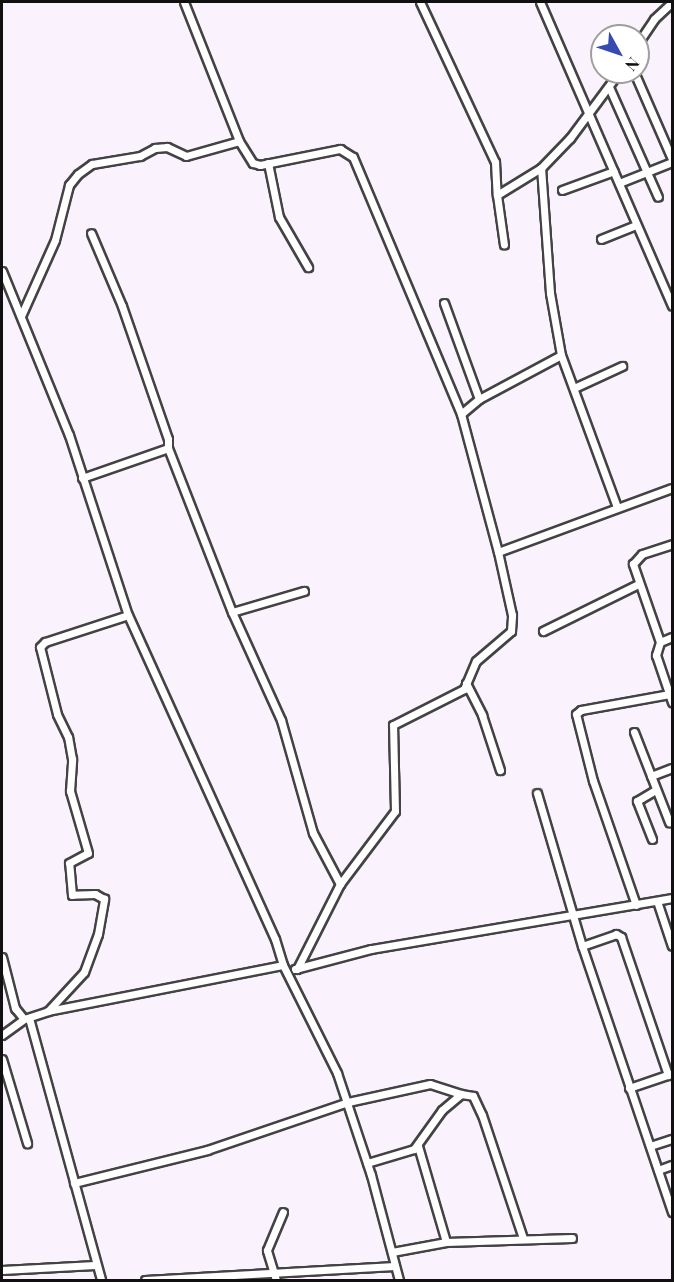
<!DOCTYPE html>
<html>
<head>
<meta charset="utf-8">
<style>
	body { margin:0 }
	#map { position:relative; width:674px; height:1282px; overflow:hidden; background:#faf3fe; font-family:"Playfair Display",serif }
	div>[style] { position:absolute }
	.roads { filter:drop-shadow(2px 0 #434343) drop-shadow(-2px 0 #434343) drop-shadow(0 2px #434343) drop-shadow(0 -2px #434343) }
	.street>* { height:7px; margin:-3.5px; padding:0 3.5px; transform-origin:3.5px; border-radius:3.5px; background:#fff }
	span { translate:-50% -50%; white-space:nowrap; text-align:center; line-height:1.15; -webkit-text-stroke:6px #fff; paint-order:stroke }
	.frame { position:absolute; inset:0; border:3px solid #101010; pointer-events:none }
	.north { position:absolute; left:590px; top:24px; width:60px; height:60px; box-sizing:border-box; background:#fff; border:2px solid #9f9f9f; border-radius:50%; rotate:130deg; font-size:16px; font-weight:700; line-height:24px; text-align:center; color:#101010 }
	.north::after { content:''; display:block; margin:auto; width:21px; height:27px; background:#364bb1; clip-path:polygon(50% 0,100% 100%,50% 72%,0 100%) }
</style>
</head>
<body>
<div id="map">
	<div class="roads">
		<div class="street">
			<div style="left:184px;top:2px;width:149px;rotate:68.4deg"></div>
			<div style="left:239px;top:141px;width:26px;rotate:58deg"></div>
			<div style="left:253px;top:163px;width:7px;rotate:16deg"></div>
			<div style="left:260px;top:165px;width:82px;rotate:-11.3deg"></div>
			<div style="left:340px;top:149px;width:15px;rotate:32deg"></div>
			<div style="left:353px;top:157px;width:279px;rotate:67.2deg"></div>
			<div style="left:420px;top:2px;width:177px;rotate:64.9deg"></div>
			<div style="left:495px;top:162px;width:33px;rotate:87deg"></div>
			<div style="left:497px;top:195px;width:52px;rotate:-31.5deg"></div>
			<div style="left:540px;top:2px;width:331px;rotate:66.5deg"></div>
			<div style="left:638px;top:43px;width:29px;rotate:-56deg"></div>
			<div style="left:654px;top:19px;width:25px;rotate:-43deg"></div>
			<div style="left:634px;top:72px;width:95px;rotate:66.4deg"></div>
			<div style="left:609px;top:87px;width:120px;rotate:66deg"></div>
			<div style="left:268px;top:163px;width:55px;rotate:78.5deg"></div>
			<div style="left:279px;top:217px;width:58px;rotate:59.9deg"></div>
			<div style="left:619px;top:183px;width:57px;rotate:-21.6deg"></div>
			<div style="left:562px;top:190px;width:55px;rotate:-20.1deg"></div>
			<div style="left:497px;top:195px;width:50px;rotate:82deg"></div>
			<div style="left:601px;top:239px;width:37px;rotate:-22deg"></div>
			<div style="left:2px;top:271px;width:177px;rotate:67.8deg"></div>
			<div style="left:69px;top:435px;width:189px;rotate:71.9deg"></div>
			<div style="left:128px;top:615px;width:356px;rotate:65.6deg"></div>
			<div style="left:275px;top:939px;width:27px;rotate:73deg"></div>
			<div style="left:283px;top:965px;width:121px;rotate:63.4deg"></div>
			<div style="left:337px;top:1073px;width:108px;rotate:71.6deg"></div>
			<div style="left:371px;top:1175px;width:109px;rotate:75.1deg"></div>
			<div style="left:444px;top:303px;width:102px;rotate:70deg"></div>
			<div style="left:21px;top:316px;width:83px;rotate:-65.9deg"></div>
			<div style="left:55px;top:240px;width:57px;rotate:-75.7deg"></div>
			<div style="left:69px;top:185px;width:14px;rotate:-51deg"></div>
			<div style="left:78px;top:174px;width:17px;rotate:-36deg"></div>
			<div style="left:92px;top:164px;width:49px;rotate:-9.5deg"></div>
			<div style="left:140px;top:156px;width:17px;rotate:-28deg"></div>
			<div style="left:155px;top:148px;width:12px;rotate:-5deg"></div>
			<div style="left:167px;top:147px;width:21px;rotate:25deg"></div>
			<div style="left:186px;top:156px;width:55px;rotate:-15.8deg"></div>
			<div style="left:561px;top:355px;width:162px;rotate:69.8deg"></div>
			<div style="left:574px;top:388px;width:53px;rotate:-24.6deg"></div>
			<div style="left:168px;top:448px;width:176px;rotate:68.7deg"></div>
			<div style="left:232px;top:612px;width:119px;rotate:65.6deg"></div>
			<div style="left:281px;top:720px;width:117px;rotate:74.2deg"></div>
			<div style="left:313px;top:833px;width:58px;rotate:62.1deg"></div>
			<div style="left:82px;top:478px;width:91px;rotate:-19.2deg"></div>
			<div style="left:168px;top:448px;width:9px;rotate:-90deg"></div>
			<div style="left:168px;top:439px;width:141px;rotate:-109.1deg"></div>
			<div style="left:122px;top:306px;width:79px;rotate:-113deg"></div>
			<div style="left:498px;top:552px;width:185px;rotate:-20.2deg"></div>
			<div style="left:232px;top:612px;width:75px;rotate:-16.3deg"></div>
			<div style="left:543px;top:631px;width:106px;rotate:-26.3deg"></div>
			<div style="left:672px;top:637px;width:13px;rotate:157deg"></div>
			<div style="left:660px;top:642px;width:14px;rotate:107deg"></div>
			<div style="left:656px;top:655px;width:50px;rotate:71.2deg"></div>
			<div style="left:660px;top:642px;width:83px;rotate:-109.1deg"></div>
			<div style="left:633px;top:564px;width:13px;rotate:-48deg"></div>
			<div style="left:642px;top:554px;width:32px;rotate:-18deg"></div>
			<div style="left:466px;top:683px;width:36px;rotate:63deg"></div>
			<div style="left:482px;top:715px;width:58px;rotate:71.9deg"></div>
			<div style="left:634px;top:732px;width:97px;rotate:68.7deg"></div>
			<div style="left:651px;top:776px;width:22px;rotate:-21deg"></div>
			<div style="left:537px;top:793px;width:159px;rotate:73.6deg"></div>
			<div style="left:582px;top:946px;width:281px;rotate:71.3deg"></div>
			<div style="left:652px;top:839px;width:41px;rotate:-111.5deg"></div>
			<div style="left:637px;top:801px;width:21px;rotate:-31deg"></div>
			<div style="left:657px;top:901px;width:47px;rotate:71.6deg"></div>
			<div style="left:636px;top:905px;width:131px;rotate:-109.1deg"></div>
			<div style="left:593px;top:781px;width:69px;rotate:-104.2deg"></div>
			<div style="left:576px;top:714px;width:6px;rotate:-39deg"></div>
			<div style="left:581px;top:710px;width:90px;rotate:-10.2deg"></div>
			<div style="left:582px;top:946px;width:36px;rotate:-19deg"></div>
			<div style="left:616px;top:934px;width:6px;rotate:31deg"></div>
			<div style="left:621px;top:937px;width:146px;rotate:71.2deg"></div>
			<div style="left:2px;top:957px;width:53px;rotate:75.7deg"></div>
			<div style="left:15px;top:1008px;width:14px;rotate:51deg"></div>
			<div style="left:295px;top:969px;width:79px;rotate:-14.7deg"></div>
			<div style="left:371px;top:949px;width:305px;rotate:-9.6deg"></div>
			<div style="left:297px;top:969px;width:95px;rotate:-63.2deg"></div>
			<div style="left:340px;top:884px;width:91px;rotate:-53deg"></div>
			<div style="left:395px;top:811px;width:86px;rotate:-91.3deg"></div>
			<div style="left:393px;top:725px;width:80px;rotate:-26.9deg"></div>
			<div style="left:464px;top:689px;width:30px;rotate:-67deg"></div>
			<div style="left:476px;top:661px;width:46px;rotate:-40.6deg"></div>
			<div style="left:511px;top:631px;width:16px;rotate:-86deg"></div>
			<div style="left:512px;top:615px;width:65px;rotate:-102.5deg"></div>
			<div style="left:498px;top:552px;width:143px;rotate:-105deg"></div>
			<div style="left:461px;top:414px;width:23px;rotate:-40deg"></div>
			<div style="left:479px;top:399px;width:93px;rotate:-28.2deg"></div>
			<div style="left:561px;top:355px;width:63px;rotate:-100.1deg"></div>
			<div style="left:550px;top:293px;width:125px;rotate:-94.1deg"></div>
			<div style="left:541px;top:168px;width:42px;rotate:-46deg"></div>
			<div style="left:570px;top:138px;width:82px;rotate:-53.4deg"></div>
			<div style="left:48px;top:1011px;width:53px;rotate:-47.3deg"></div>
			<div style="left:84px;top:972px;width:40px;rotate:-69.8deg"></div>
			<div style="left:98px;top:934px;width:36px;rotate:-80deg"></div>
			<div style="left:104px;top:899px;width:10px;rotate:-151deg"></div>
			<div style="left:95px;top:894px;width:23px;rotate:178deg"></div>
			<div style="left:72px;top:895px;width:32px;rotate:-95deg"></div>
			<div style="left:69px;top:863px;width:21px;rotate:-28deg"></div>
			<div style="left:88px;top:853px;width:65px;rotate:-106.2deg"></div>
			<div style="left:70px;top:791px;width:32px;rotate:-86deg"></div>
			<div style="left:72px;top:759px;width:22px;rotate:-100deg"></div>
			<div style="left:68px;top:737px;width:25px;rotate:-116deg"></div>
			<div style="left:57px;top:714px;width:69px;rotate:-104.2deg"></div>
			<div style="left:40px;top:647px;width:7px;rotate:-45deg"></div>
			<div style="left:45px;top:642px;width:87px;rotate:-18deg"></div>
			<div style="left:29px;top:1018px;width:272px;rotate:74.6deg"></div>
			<div style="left:2px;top:1035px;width:27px;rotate:-36deg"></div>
			<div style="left:24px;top:1019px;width:25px;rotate:-18deg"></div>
			<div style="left:48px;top:1011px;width:239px;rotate:-11.1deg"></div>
			<div style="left:2px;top:1059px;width:88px;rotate:73.4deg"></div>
			<div style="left:629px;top:1088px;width:43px;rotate:-18.9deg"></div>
			<div style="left:461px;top:1094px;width:12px;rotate:9deg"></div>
			<div style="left:473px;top:1096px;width:21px;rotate:65deg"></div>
			<div style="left:482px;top:1115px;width:130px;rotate:71.6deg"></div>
			<div style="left:418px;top:1146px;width:100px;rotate:73.7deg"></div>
			<div style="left:650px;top:1146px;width:23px;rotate:-18deg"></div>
			<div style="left:658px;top:1170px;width:15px;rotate:-20deg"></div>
			<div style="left:74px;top:1183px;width:137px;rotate:-13.9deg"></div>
			<div style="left:207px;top:1150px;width:149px;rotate:-18.8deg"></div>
			<div style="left:348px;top:1102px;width:84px;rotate:-12.4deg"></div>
			<div style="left:430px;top:1084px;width:33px;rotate:18deg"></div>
			<div style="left:461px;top:1094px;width:25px;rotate:140deg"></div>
			<div style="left:442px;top:1110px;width:48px;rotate:125.7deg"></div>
			<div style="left:414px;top:1149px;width:49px;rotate:163.4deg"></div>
			<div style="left:392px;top:1252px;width:55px;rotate:-10.5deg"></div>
			<div style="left:446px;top:1242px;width:126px;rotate:-1.8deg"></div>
			<div style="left:2px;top:1270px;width:93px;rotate:-3.1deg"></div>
			<div style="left:145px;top:1280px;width:250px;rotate:-3.2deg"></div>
			<div style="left:276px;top:1280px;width:31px;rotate:-107deg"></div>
			<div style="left:267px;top:1250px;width:41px;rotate:-67.2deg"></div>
		</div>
	</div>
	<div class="frame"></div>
	<div class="north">N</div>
</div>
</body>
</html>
